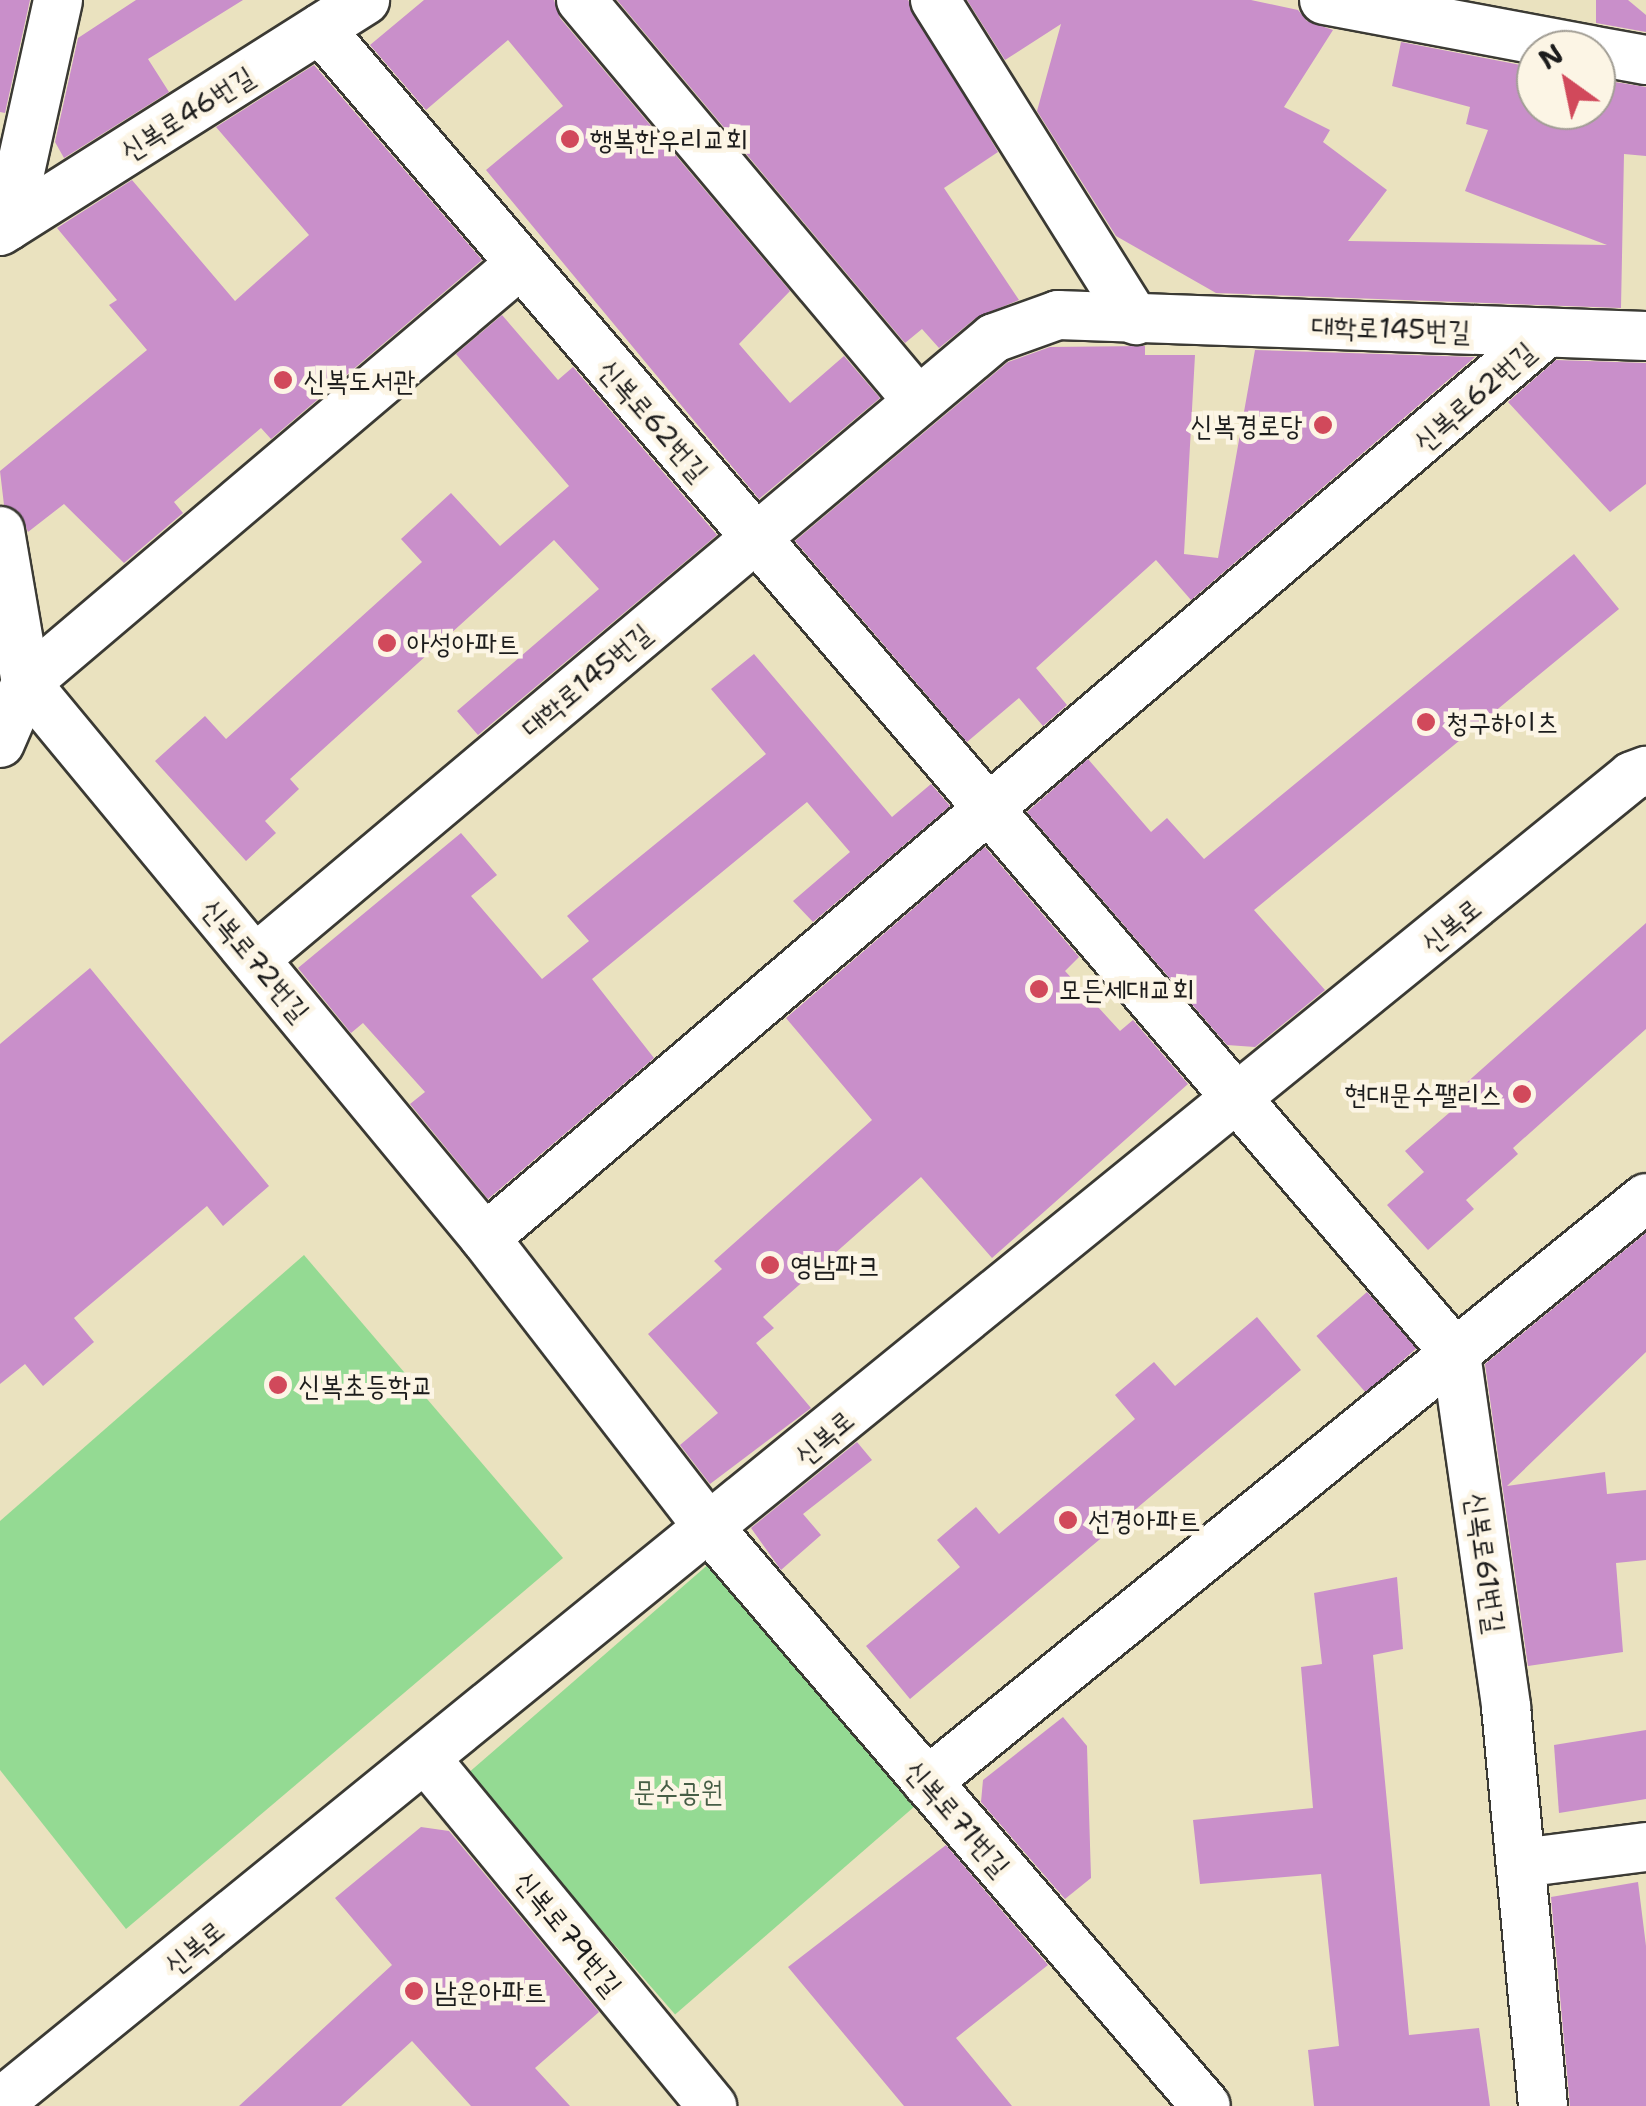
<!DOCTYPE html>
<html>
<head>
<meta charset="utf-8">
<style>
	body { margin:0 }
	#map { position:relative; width:1646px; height:2106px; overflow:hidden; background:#eae2bf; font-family:"Shantell Sans","Poor Story",sans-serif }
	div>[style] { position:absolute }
	.green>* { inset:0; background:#94da93; transform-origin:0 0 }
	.building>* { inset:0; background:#c98fca; transform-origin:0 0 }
	.roads { filter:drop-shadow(2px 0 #3b3a34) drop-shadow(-2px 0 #3b3a34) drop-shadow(0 2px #3b3a34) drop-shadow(0 -2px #3b3a34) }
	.street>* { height:48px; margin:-24px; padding:0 24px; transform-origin:24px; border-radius:24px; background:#fff }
	.dots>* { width:28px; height:28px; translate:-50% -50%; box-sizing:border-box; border:5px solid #fcf5e5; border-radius:50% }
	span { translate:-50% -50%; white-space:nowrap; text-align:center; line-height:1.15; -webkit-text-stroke:9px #fcf5e5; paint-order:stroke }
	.street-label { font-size:28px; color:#1c1c1c }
	.poi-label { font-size:28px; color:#1c1c1c }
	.left { translate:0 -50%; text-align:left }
	.right { translate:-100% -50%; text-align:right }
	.park-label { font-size:28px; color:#465e46 }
	.north { position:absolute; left:1516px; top:30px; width:100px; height:100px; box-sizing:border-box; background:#fcf5e5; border:2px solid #a29e95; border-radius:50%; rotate:327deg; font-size:28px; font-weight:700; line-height:40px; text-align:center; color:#1c1c1c }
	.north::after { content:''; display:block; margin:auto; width:35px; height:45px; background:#d1495b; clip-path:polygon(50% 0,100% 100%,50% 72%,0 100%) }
</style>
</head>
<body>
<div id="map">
	<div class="green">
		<div style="clip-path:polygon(304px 1255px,563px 1558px,126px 1929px,0 1770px,0 1521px)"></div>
		<div style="left:711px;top:1562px;width:318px;height:324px;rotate:49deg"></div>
	</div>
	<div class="building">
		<div style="clip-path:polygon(0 0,30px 0,5px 113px,0 112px)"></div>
		<div style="clip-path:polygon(136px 0,243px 0,148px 59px,169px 92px,64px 158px,55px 142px,78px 38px)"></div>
		<div style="clip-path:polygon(424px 0,554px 0,560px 18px,790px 291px,739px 344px,790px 403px,844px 356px,880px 398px,759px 499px,486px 170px,563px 106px,508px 40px,426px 110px,370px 45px)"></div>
		<div style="clip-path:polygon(617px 0,908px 0,998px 152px,944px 188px,1019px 300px,977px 317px,939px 348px,922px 329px,905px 343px)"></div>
		<div style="clip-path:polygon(967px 0,1251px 0,1298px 10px,1307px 21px,1333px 30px,1284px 107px,1330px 130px,1323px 142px,1387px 190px,1348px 241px,1607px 245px,1465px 191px,1488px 130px,1466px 124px,1470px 107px,1392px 86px,1401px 42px,1536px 68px,1536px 110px,1596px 110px,1596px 79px,1646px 87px,1646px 156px,1624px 154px,1621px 308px,1216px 293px,1116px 236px,1037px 111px,1061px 24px,1005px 60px)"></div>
		<div style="clip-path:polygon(1596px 0,1628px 0,1646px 15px,1646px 32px,1596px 23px)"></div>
		<div style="clip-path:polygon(314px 65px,482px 260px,271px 439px,261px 428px,174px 502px,183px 513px,124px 563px,64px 504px,28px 532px,20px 513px,4px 505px,0 471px,147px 350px,109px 305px,117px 300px,57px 228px,132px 180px,235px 301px,309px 235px,216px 127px)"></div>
		<div style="clip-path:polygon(502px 315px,558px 380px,573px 367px,717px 535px,478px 735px,457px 711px,599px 589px,554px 540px,290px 779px,299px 789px,265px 821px,276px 833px,246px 861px,155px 761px,205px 716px,226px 739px,422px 562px,401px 539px,451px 493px,500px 546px,569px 486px,456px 354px)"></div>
		<div style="clip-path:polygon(1145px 346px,1145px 355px,1195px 355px,1184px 554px,1218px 558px,1255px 350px,1475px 357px,1191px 600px,1156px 560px,1036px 668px,1067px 705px,1043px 726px,1019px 698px,967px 742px,795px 541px,1008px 362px,1050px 347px)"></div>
		<div style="clip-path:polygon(1556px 360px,1646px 363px,1646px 484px,1610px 512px,1508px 402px)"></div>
		<div style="clip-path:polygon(1574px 554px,1619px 609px,1254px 910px,1325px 990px,1255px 1047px,1227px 1045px,1027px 812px,1088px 759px,1151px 832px,1167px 818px,1204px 859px)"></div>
		<div style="clip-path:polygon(754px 654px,892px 817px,931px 784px,950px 806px,813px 922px,793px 901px,850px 852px,807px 802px,592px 979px,654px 1058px,488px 1199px,410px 1104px,425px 1092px,363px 1023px,351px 1033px,298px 968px,461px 833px,497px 875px,471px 896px,542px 979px,589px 941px,567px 916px,766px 754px,711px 689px)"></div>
		<div style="clip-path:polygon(985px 847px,1079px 957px,1065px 971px,1120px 1031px,1133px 1020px,1188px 1084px,992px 1258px,921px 1177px,763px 1317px,774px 1328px,756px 1343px,811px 1408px,710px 1484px,680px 1445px,718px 1413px,648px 1334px,722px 1269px,714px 1261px,872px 1120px,786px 1018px)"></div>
		<div style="clip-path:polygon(1646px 923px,1646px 1029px,1513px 1148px,1518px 1154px,1466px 1200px,1474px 1209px,1428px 1250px,1387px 1205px,1424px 1172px,1405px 1151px,1471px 1094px,1464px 1085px)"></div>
		<div style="clip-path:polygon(90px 968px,269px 1186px,223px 1226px,207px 1206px,74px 1318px,94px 1342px,43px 1386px,25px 1364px,0 1384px,0 1044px)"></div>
		<div style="clip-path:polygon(1646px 1233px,1646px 1352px,1507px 1486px,1605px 1472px,1607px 1494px,1646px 1490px,1646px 1560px,1616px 1563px,1623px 1652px,1528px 1666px,1485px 1364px)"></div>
		<div style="left:1367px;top:1292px;width:75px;height:67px;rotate:49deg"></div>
		<div style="clip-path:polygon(1257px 1317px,1301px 1370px,910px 1699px,866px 1646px,960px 1567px,937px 1540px,976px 1507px,999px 1534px,1135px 1419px,1115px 1395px,1154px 1362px,1175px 1386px)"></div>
		<div style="clip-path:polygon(857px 1442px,872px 1460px,803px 1514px,821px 1535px,781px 1570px,751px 1528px)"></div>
		<div style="clip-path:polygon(1397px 1577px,1403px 1649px,1373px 1655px,1409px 2035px,1479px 2028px,1490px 2106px,1314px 2106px,1308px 2050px,1339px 2046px,1321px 1874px,1200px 1884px,1193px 1820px,1313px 1808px,1301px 1667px,1322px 1664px,1314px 1593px)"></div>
		<div style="clip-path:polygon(1063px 1717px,1087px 1746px,1091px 1878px,1065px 1899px,981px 1802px,983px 1780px)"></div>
		<div style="clip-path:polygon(1646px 1730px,1646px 1799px,1559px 1813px,1554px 1745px)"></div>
		<div style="clip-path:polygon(421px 1827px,449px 1831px,599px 2012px,535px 2068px,570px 2106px,471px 2106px,412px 2041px,341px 2106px,239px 2106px,392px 1965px,335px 1898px)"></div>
		<div style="clip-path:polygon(946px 1845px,1048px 1965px,956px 2038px,1012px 2106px,904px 2106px,788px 1967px)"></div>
		<div style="clip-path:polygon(1638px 1882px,1646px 1946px,1646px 2106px,1570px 2106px,1551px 1897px)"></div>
	</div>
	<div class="roads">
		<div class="street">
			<div style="left:581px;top:0;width:524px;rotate:49.96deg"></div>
			<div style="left:935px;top:0;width:378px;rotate:57.9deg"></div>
			<div style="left:1324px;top:0;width:272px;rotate:10.6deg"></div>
			<div style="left:320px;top:29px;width:1745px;rotate:49.39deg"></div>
			<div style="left:1456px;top:1354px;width:357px;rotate:81.9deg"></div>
			<div style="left:1506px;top:1707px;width:401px;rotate:84.7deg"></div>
			<div style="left:1596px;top:51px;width:51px;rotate:10.2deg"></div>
			<div style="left:8px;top:226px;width:231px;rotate:-77.5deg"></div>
			<div style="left:0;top:231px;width:432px;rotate:-32.3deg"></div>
			<div style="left:0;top:531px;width:154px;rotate:80.3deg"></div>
			<div style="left:26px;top:683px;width:720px;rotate:50.41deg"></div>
			<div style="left:485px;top:1238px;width:369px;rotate:52.3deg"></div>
			<div style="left:711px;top:1530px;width:759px;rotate:49.33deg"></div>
			<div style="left:0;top:743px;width:65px;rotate:-66.6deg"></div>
			<div style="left:26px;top:683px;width:648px;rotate:-40.3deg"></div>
			<div style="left:255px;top:959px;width:965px;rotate:-40.04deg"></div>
			<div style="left:994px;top:338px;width:68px;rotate:-19.8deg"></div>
			<div style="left:1058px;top:315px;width:588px;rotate:2.05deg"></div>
			<div style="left:485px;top:1238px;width:1395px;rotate:-40.46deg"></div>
			<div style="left:426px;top:1759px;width:450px;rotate:50.5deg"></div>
			<div style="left:927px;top:1782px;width:926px;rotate:-39.08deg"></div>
			<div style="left:1521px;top:1863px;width:126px;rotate:-7.3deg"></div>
			<div style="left:0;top:2103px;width:2103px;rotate:-39.11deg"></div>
			<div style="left:1632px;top:776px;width:15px;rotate:-20deg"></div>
		</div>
	</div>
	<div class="dots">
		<div style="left:570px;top:139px;background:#d1495b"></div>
		<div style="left:283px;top:380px;background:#d1495b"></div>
		<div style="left:1323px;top:425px;background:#d1495b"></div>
		<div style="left:387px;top:643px;background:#d1495b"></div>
		<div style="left:1426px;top:722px;background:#d1495b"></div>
		<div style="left:1039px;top:989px;background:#d1495b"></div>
		<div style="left:1522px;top:1094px;background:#d1495b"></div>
		<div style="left:770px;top:1265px;background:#d1495b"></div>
		<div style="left:278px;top:1385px;background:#d1495b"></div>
		<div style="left:1068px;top:1520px;background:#d1495b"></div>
		<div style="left:414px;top:1991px;background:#d1495b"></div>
	</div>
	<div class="street-label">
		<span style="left:187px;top:113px;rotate:-32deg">신복로46번길</span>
		<span style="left:1391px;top:328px;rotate:2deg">대학로145번길</span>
		<span style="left:1474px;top:396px;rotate:-41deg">신복로62번길</span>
		<span style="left:654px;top:420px;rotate:49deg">신복로62번길</span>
		<span style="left:586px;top:680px;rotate:-40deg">대학로145번길</span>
		<span style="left:1451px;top:925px;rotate:-39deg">신복로</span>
		<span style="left:256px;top:960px;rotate:50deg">신복로72번길</span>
		<span style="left:824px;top:1437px;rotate:-40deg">신복로</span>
		<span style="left:1486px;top:1563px;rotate:82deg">신복로61번길</span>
		<span style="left:958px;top:1818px;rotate:49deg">신복로71번길</span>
		<span style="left:569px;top:1933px;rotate:51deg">신복로79번길</span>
		<span style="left:194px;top:1947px;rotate:-39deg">신복로</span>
	</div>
	<div class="poi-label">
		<span class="left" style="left:590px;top:139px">행복한우리교회</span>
		<span class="left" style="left:303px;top:380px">신복도서관</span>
		<span class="right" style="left:1303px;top:425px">신복경로당</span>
		<span class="left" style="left:407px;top:643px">아성아파트</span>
		<span class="left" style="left:1446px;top:722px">청구하이츠</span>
		<span class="left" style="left:1059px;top:989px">모든세대교회</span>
		<span class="right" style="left:1502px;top:1094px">현대문수팰리스</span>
		<span class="left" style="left:790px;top:1265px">영남파크</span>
		<span class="left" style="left:298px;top:1385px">신복초등학교</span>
		<span class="left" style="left:1088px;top:1520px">선경아파트</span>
		<span class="left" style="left:434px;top:1991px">남운아파트</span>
	</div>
	<div class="park-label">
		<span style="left:678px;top:1791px">문수공원</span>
	</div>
	<div class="north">N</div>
</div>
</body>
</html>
